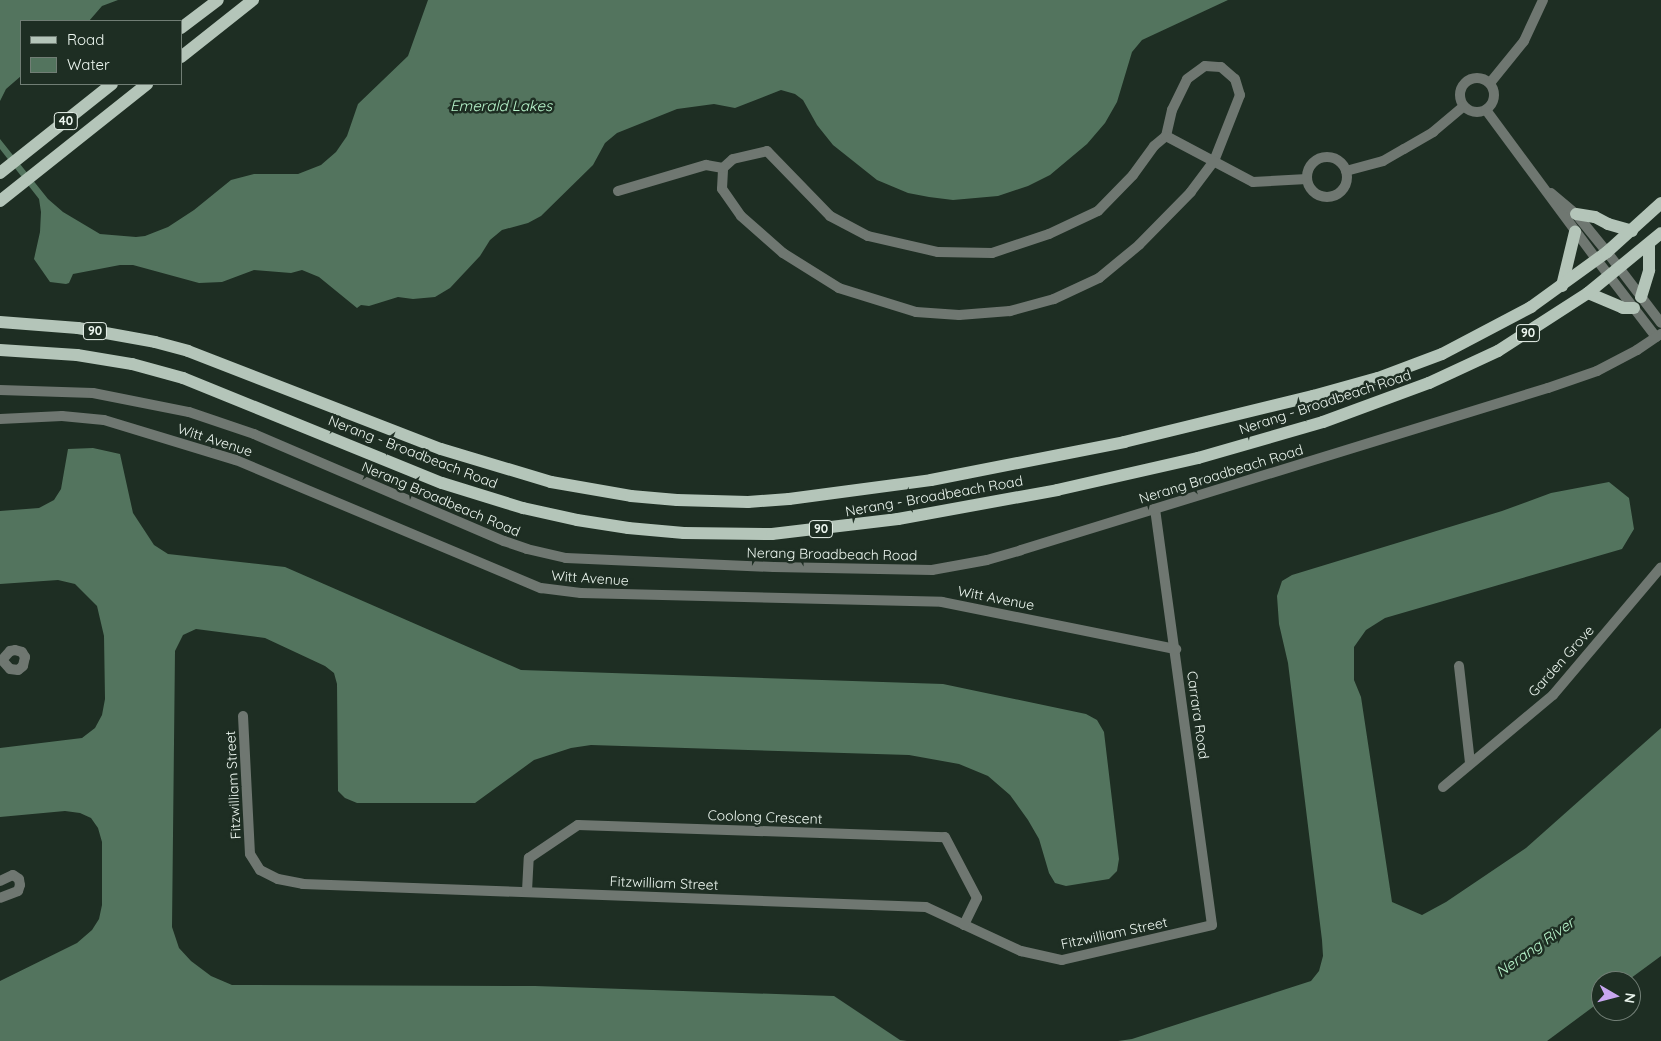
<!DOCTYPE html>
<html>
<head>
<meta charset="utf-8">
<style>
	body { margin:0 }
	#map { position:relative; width:1661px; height:1041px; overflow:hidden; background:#1e2e23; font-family:Quicksand,sans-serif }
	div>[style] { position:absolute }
	.water>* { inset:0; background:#53745e }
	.minor>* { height:10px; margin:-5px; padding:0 5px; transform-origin:5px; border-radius:5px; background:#6f7771 }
	.minor>.ring { margin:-5px; padding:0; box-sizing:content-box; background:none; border:10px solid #6f7771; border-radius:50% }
	.tertiary>* { height:10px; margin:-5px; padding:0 5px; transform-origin:5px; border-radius:5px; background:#6f7771 }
	.primary>* { height:12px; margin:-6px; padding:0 6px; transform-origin:6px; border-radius:6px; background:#b4c5b9 }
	span { translate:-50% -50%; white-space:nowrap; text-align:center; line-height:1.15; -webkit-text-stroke:5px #1e2e23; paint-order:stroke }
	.shield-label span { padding:1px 4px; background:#1e2e23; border:1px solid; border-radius:4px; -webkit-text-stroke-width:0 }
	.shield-label { font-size:12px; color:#edf7f0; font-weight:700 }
	.street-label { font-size:14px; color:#edf7f0 }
	.water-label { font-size:15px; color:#b8f5cc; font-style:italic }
	.legend { position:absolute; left:20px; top:20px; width:162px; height:65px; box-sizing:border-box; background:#1e2e23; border:1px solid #717e75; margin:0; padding:6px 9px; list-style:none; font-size:15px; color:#edf7f0 }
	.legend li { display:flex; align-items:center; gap:10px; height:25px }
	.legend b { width:25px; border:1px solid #717e75 }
	.north { position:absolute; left:1591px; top:971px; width:50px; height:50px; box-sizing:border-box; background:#1e2e23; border:1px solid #717e75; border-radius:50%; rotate:98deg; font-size:14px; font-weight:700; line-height:20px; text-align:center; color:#edf7f0 }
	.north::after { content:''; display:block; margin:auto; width:18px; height:22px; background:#c7a6ef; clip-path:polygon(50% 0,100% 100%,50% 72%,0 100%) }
</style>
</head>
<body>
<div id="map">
	<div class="water">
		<div style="clip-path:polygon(0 0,118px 0,102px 6px,89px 21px,21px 21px,21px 76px,6px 89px,0 101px)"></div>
		<div style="clip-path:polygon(428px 0,1228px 0,1142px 40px,1132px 52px,1117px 102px,1105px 123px,1087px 144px,1050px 175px,1028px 186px,998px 196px,953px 200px,929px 197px,908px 193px,877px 180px,833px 145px,817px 125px,803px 100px,795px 94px,781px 90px,735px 108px,714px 104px,677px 109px,617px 133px,605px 143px,593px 165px,541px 216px,528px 223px,502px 230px,490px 240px,480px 256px,450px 288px,435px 297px,413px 299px,398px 297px,369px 306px,361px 305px,357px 308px,319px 277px,302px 270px,291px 273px,254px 270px,222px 282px,199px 283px,133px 265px,120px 265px,73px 274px,69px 283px,66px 284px,50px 282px,34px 259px,40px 232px,41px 212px,39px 199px,0 149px,0 139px,48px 199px,63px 212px,100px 234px,136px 237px,145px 236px,168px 227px,194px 210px,231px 180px,254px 174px,298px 174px,321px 165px,336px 152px,347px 136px,358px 104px,408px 56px)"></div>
		<div style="clip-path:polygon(93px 448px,120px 454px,133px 513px,154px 545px,168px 554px,285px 567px,521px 670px,943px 684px,1086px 714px,1097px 720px,1104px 732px,1119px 859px,1117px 871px,1109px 879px,1066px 886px,1055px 883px,1049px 873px,1039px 839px,1028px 820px,1010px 795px,988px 776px,959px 764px,909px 755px,591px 745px,571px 748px,534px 760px,475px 803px,357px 803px,345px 798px,338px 791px,337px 684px,334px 673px,325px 666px,265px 638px,196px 629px,183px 635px,175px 651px,172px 927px,179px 948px,191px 961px,211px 976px,232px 985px,535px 986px,834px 996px,900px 1040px,907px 1041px,0 1041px,0 981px,77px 943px,92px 930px,99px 919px,102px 905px,102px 842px,98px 828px,91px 818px,80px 813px,65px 811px,0 817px,0 748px,82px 738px,95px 728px,102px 715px,105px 699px,104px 636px,97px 606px,75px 584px,58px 580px,0 584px,0 511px,39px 508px,54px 500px,61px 489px,68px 449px)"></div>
		<div style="clip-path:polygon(1609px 482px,1629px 498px,1634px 529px,1622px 549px,1385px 618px,1366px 630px,1354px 647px,1354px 680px,1361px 697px,1392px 902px,1422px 915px,1446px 902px,1526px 848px,1661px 728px,1661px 956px,1627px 981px,1601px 981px,1601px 1001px,1547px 1041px,1118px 1041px,1132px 1039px,1311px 981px,1319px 971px,1323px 956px,1322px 940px,1288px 663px,1279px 624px,1277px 596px,1282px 581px,1292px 575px,1502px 511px,1551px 493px)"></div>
	</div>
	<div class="minor">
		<div style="left:1205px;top:66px;width:16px;rotate:4deg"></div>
		<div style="left:1221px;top:67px;width:18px;rotate:41deg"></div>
		<div style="left:1235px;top:79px;width:17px;rotate:73deg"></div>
		<div style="left:1240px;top:95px;width:71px;rotate:111.5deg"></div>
		<div style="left:1214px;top:161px;width:39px;rotate:127deg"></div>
		<div style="left:1191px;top:192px;width:74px;rotate:134.5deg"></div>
		<div style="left:1139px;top:245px;width:52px;rotate:140.5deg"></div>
		<div style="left:1099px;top:278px;width:50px;rotate:155deg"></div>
		<div style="left:1054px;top:299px;width:46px;rotate:164.7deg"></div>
		<div style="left:1010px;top:311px;width:51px;rotate:175.5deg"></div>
		<div style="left:959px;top:315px;width:43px;rotate:-176deg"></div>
		<div style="left:916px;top:312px;width:81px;rotate:-162.7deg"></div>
		<div style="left:839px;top:288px;width:66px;rotate:-148deg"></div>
		<div style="left:783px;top:253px;width:56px;rotate:-138.6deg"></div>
		<div style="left:741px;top:216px;width:33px;rotate:-125deg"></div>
		<div style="left:722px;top:189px;width:21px;rotate:-87deg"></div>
		<div style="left:723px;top:168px;width:13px;rotate:-42deg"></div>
		<div style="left:733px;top:159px;width:35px;rotate:-13deg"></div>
		<div style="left:767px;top:151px;width:91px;rotate:45.9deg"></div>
		<div style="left:830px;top:216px;width:43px;rotate:27.8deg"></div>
		<div style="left:868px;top:236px;width:72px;rotate:12.9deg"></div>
		<div style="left:938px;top:252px;width:54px;rotate:1.1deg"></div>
		<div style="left:992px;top:253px;width:60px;rotate:-18.4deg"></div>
		<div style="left:1049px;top:234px;width:54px;rotate:-25.1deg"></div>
		<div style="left:1098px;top:211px;width:50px;rotate:-45.8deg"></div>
		<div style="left:1133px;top:175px;width:36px;rotate:-54deg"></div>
		<div style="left:1154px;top:146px;width:16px;rotate:-40deg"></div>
		<div style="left:1166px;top:136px;width:27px;rotate:-77deg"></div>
		<div style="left:1172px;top:110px;width:34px;rotate:-64deg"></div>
		<div style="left:1187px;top:79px;width:22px;rotate:-36deg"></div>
		<div class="ring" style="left:1460px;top:78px;width:24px;height:24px"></div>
		<div style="left:1490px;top:83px;width:54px;rotate:-51deg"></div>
		<div style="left:1524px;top:41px;width:45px;rotate:-65.1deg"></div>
		<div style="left:1486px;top:110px;width:187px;rotate:53.5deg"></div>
		<div style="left:1166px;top:136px;width:98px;rotate:27.9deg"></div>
		<div style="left:1253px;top:182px;width:54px;rotate:-3.2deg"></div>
		<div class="ring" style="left:1307px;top:157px;width:30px;height:30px"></div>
		<div style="left:1346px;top:171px;width:38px;rotate:-15deg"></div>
		<div style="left:1383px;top:161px;width:24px;rotate:-30deg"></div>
		<div style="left:1404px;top:149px;width:34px;rotate:-30deg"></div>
		<div style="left:1433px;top:132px;width:40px;rotate:-40deg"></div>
		<div style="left:618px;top:191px;width:92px;rotate:-16.5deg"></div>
		<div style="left:706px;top:165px;width:17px;rotate:10deg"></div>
		<div style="left:1551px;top:193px;width:33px;rotate:40deg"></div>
		<div style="left:1576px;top:214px;width:49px;rotate:50.8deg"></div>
		<div style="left:0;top:419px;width:62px;rotate:-2.8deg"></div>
		<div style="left:62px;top:416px;width:42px;rotate:5.4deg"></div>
		<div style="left:104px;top:420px;width:138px;rotate:16.9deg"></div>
		<div style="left:236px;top:460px;width:331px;rotate:22.8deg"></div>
		<div style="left:541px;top:588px;width:40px;rotate:7.1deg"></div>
		<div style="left:581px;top:593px;width:361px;rotate:1.4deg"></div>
		<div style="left:942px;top:602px;width:239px;rotate:11.4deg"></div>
		<div style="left:15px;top:650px;width:7px;rotate:16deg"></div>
		<div style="left:22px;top:652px;width:6px;rotate:59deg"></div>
		<div style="left:25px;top:657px;width:9px;rotate:103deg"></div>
		<div style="left:23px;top:666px;width:6px;rotate:141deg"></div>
		<div style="left:18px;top:670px;width:8px;rotate:-173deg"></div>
		<div style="left:10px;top:669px;width:12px;rotate:-132deg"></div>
		<div style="left:2px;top:660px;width:12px;rotate:-48deg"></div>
		<div style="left:10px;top:651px;width:5px;rotate:-11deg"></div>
		<div style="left:1459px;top:666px;width:97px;rotate:83.5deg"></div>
		<div style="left:243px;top:716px;width:138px;rotate:87.1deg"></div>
		<div style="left:250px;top:854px;width:19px;rotate:58deg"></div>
		<div style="left:260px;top:870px;width:20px;rotate:27deg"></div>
		<div style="left:278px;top:879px;width:25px;rotate:11deg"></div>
		<div style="left:303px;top:884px;width:623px;rotate:2.11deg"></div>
		<div style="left:926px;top:907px;width:105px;rotate:24.9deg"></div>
		<div style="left:1021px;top:951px;width:42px;rotate:12.4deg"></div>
		<div style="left:1062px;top:960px;width:154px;rotate:-13.1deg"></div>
		<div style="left:1212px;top:925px;width:420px;rotate:-97.8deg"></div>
		<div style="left:1443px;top:787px;width:143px;rotate:-39.9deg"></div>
		<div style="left:1553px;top:695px;width:167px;rotate:-49.8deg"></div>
		<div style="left:0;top:881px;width:14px;rotate:-25deg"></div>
		<div style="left:13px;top:875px;width:7px;rotate:34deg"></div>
		<div style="left:19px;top:879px;width:6px;rotate:81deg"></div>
		<div style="left:20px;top:885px;width:6px;rotate:108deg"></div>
		<div style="left:18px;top:891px;width:19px;rotate:159deg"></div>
		<div style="left:527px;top:891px;width:33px;rotate:-87deg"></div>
		<div style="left:529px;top:858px;width:59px;rotate:-34deg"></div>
		<div style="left:578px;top:825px;width:367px;rotate:1.9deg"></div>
		<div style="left:945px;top:837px;width:69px;rotate:62.3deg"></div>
		<div style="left:977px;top:898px;width:30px;rotate:116deg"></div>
	</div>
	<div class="tertiary">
		<div style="left:1607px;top:252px;width:89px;rotate:52.7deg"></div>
		<div style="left:1597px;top:260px;width:97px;rotate:52.5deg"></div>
		<div style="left:0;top:390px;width:93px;rotate:1.8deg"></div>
		<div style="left:93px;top:393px;width:98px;rotate:11.2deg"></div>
		<div style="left:189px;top:412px;width:69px;rotate:18.7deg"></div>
		<div style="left:254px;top:434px;width:272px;rotate:23.2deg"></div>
		<div style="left:504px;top:541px;width:24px;rotate:19deg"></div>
		<div style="left:527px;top:549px;width:40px;rotate:13deg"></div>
		<div style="left:566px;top:558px;width:208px;rotate:2.5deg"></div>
		<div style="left:774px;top:567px;width:158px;rotate:1.1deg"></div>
		<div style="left:932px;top:570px;width:56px;rotate:-10.3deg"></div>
		<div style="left:987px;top:560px;width:35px;rotate:-16deg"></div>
		<div style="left:1021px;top:550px;width:551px;rotate:-17.09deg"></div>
		<div style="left:1548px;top:388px;width:52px;rotate:-19.1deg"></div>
		<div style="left:1597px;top:371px;width:45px;rotate:-27.7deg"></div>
		<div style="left:1637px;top:350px;width:29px;rotate:-34deg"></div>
	</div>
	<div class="primary">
		<div style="left:181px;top:28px;width:46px;rotate:-37.1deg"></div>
		<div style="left:181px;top:57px;width:92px;rotate:-38.4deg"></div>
		<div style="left:0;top:173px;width:143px;rotate:-38.5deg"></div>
		<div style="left:0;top:201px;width:188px;rotate:-38.5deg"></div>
		<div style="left:1576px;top:214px;width:19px;rotate:9deg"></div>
		<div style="left:1595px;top:217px;width:15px;rotate:28deg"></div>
		<div style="left:1608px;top:224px;width:25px;rotate:16deg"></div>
		<div style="left:1562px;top:286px;width:56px;rotate:-76.5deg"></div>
		<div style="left:1588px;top:293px;width:38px;rotate:23deg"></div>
		<div style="left:1623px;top:308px;width:11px"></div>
		<div style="left:1641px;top:297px;width:28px;rotate:-73deg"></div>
		<div style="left:1649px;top:270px;width:26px;rotate:-90deg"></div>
		<div style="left:0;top:322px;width:78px;rotate:4.4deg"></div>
		<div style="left:78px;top:328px;width:78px;rotate:10.3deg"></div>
		<div style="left:155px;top:342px;width:34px;rotate:15deg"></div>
		<div style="left:188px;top:351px;width:271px;rotate:21.2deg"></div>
		<div style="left:441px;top:449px;width:115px;rotate:16.7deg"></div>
		<div style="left:551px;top:482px;width:81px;rotate:9.9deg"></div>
		<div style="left:631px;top:496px;width:46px;rotate:5deg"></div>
		<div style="left:677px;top:500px;width:71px;rotate:1.6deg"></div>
		<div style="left:748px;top:502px;width:41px;rotate:-4.2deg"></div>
		<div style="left:789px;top:499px;width:143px;rotate:-7.6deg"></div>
		<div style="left:931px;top:480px;width:197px;rotate:-11.1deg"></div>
		<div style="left:1124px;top:442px;width:195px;rotate:-13.7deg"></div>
		<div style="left:1313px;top:396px;width:67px;rotate:-15.5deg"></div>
		<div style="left:1378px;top:378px;width:68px;rotate:-20.6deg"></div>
		<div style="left:1442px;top:354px;width:101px;rotate:-27.8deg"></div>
		<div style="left:1531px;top:307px;width:94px;rotate:-35.9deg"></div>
		<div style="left:1607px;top:252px;width:73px;rotate:-42.2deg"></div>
		<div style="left:0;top:350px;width:77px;rotate:3.7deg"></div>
		<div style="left:77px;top:355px;width:56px;rotate:9.3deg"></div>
		<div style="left:132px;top:364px;width:53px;rotate:15.4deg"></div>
		<div style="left:183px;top:378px;width:279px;rotate:22.1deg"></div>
		<div style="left:442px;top:483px;width:85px;rotate:17.2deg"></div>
		<div style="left:523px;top:508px;width:55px;rotate:12.5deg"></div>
		<div style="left:577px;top:520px;width:52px;rotate:8.9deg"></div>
		<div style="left:628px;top:528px;width:56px;rotate:5.1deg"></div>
		<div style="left:684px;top:533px;width:88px;rotate:0.7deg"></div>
		<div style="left:772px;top:534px;width:127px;rotate:-6.8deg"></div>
		<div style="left:898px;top:519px;width:162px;rotate:-10.3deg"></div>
		<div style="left:1057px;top:490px;width:145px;rotate:-12.8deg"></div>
		<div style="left:1198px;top:458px;width:130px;rotate:-16.1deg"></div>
		<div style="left:1323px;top:422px;width:113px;rotate:-20.2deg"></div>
		<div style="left:1429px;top:383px;width:76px;rotate:-24.9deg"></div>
		<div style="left:1498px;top:351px;width:107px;rotate:-32.8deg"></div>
		<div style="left:1588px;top:293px;width:94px;rotate:-39.4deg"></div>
	</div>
	<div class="shield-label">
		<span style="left:66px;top:121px">40</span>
		<span style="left:95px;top:331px">90</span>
		<span style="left:1528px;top:333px">90</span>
		<span style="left:821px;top:529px">90</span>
	</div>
	<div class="street-label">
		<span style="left:1325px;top:402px;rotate:-18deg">Nerang - Broadbeach Road</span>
		<span style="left:215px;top:440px;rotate:18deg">Witt Avenue</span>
		<span style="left:413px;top:452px;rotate:21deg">Nerang - Broadbeach Road</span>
		<span style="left:1221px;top:474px;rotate:-17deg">Nerang Broadbeach Road</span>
		<span style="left:934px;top:496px;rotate:-10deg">Nerang - Broadbeach Road</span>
		<span style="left:441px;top:499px;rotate:23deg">Nerang Broadbeach Road</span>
		<span style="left:832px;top:554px;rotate:1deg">Nerang Broadbeach Road</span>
		<span style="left:590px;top:578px;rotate:4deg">Witt Avenue</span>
		<span style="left:996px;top:598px;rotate:11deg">Witt Avenue</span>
		<span style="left:1561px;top:661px;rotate:-48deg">Garden Grove</span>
		<span style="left:1198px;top:715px;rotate:82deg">Carrara Road</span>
		<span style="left:233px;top:785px;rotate:-93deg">Fitzwilliam Street</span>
		<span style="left:765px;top:817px;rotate:2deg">Coolong Crescent</span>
		<span style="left:664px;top:883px;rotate:2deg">Fitzwilliam Street</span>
		<span style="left:1114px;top:933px;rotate:-12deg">Fitzwilliam Street</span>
	</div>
	<div class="water-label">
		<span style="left:501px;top:106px">Emerald Lakes</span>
		<span style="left:1535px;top:947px;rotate:-35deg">Nerang River</span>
	</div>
	<ul class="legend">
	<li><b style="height:6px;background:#b4c5b9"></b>Road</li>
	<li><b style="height:14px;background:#53745e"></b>Water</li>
	</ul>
	<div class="north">N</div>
</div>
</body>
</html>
